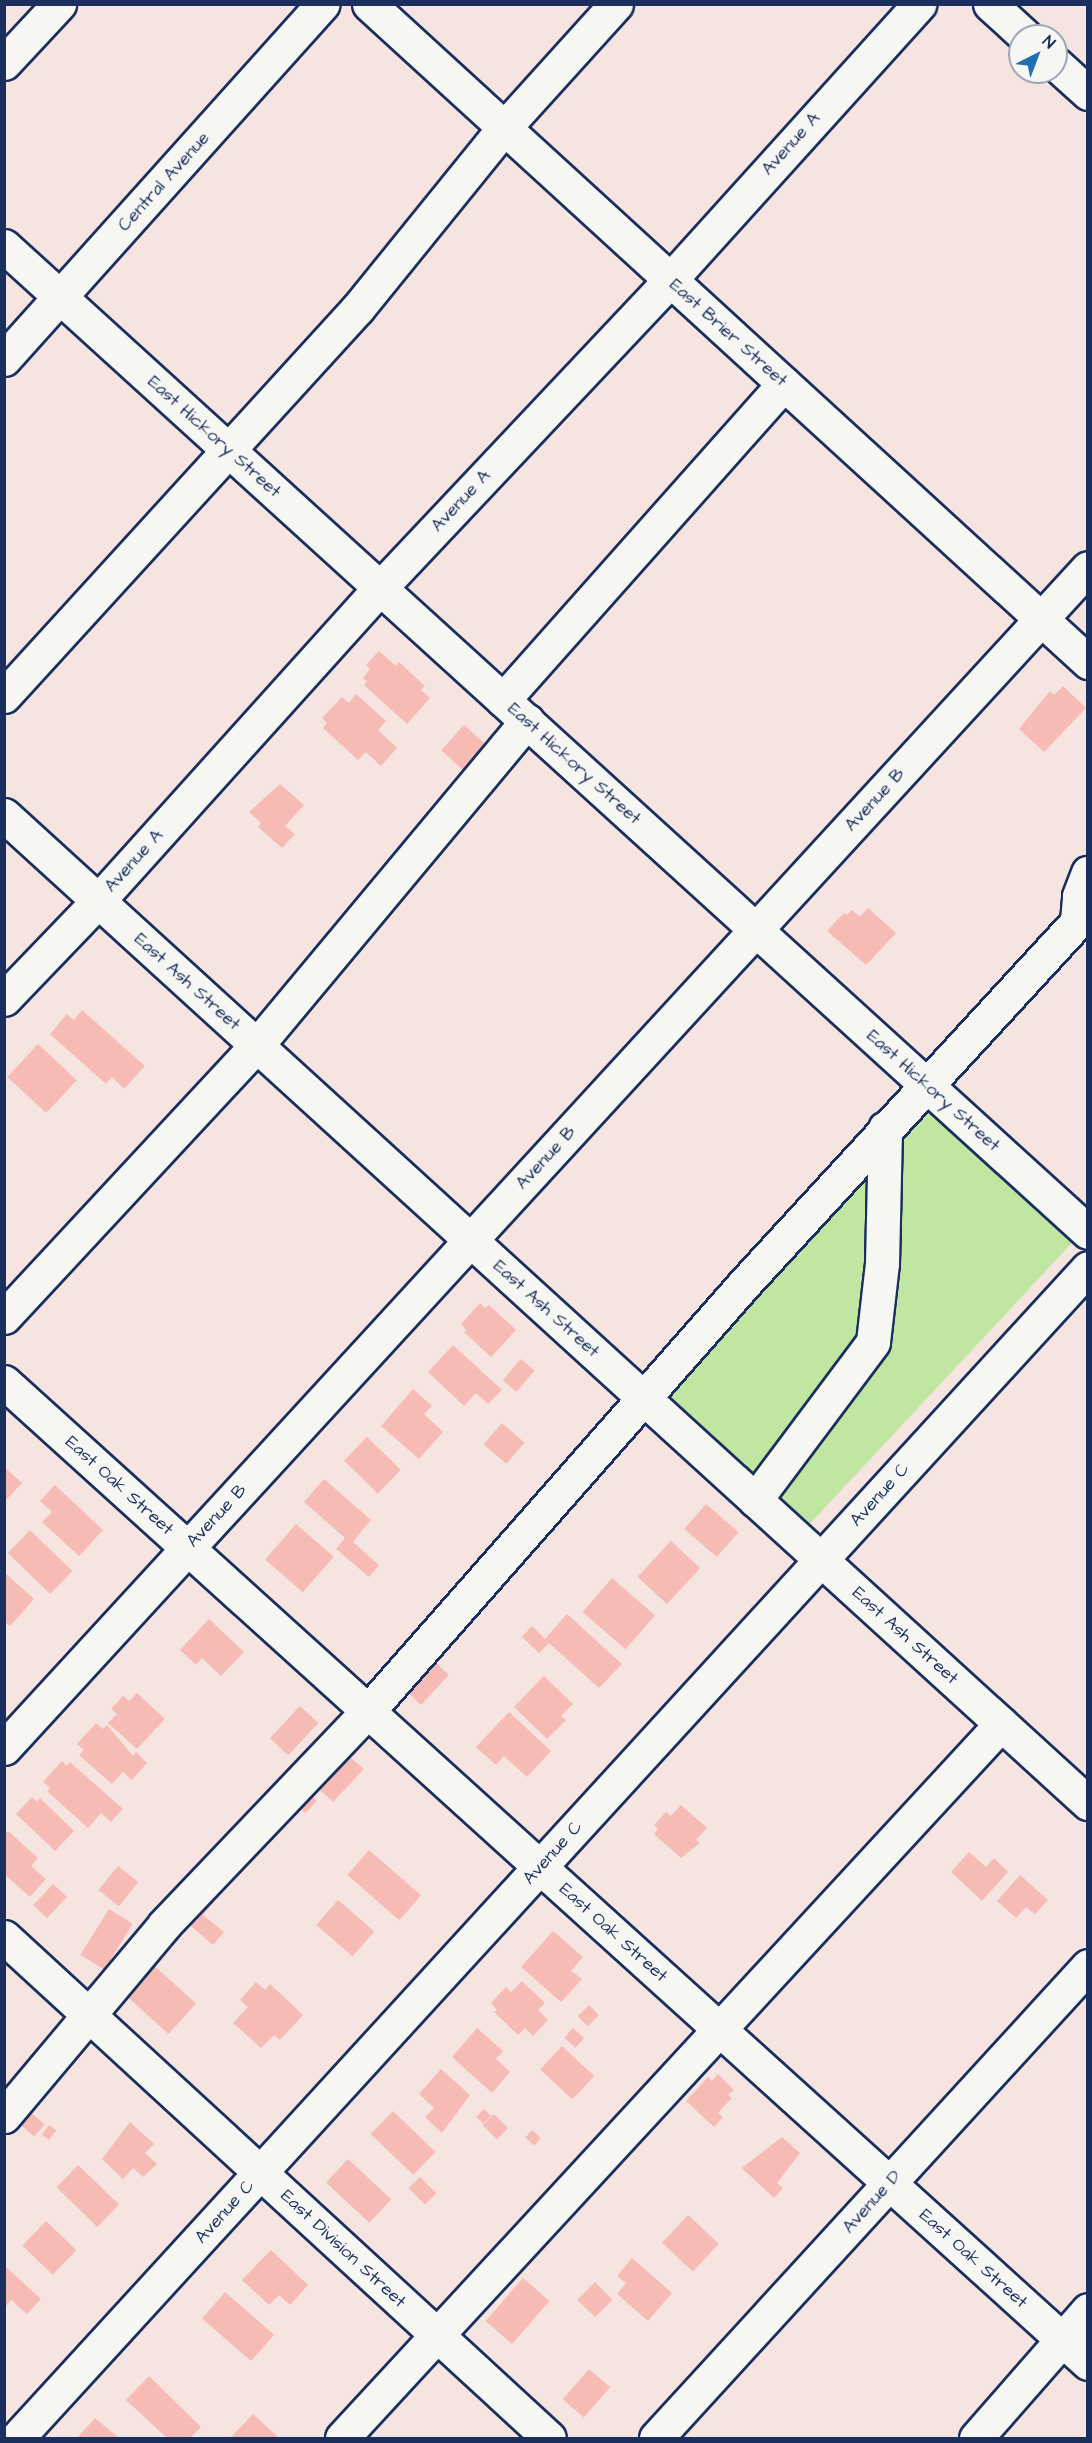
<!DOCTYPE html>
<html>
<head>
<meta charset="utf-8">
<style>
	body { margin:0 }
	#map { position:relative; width:1092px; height:2443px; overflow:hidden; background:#f6e4e0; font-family:"Architects Daughter",sans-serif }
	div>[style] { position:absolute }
	.green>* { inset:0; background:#c1e6a1; transform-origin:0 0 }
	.building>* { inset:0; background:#f7bbb5; transform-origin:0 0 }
	.roads { filter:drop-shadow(2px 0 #1b2f5e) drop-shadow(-2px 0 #1b2f5e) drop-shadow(0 2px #1b2f5e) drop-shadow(0 -2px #1b2f5e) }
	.minor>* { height:33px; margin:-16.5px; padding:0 16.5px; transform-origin:16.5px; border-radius:16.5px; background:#f6f6f2 }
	span { translate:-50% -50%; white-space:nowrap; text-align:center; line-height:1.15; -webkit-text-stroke:4.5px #f6f6f2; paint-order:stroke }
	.street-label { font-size:18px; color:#1b2f5e }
	.frame { position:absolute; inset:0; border:6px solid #1b2f5e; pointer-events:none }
	.north { position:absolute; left:1008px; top:24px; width:60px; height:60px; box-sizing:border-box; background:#f6f6f2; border:2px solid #9ea6b7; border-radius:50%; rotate:42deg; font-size:16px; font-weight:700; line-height:24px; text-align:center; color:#1b2f5e }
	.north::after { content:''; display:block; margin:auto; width:21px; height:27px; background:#1f6fb2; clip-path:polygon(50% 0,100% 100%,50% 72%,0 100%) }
</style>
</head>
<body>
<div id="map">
	<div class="green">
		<div style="left:923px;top:1099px;width:207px;height:391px;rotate:43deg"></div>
	</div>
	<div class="building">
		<div style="clip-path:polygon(379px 651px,396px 666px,399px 662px,425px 686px,421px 690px,430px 698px,407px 724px,364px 685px,367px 681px,363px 678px,370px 669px,366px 665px)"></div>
		<div style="clip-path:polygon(1063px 686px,1086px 708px,1044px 752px,1019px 729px,1050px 691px,1054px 695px)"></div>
		<div style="clip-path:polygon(356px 694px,386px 721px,378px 730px,397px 748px,381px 766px,366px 752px,358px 760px,323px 728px,327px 723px,322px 718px,342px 697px,349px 703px)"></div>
		<div style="left:464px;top:725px;width:38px;height:34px;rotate:42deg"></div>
		<div style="clip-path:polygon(280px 784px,304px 805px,285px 826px,295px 834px,282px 848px,258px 827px,261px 823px,249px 812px)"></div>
		<div style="clip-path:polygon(868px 908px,896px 933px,866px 965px,827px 931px,844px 913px,847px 915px,852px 910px,860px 917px)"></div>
		<div style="clip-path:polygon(82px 1010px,145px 1066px,124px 1089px,112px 1077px,106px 1084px,50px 1034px,67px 1014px,74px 1020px)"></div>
		<div style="left:38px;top:1044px;width:53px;height:45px;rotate:43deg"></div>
		<div style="clip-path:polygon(480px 1303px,485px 1308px,489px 1305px,516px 1330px,491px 1357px,464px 1332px,466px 1330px,461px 1324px)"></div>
		<div style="clip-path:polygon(453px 1345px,502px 1390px,488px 1404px,476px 1393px,464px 1406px,428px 1372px)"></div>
		<div style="left:521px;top:1359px;width:18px;height:28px;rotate:41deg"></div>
		<div style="clip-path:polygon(413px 1389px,432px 1406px,424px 1414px,443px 1432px,419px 1459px,381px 1426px)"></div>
		<div style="left:502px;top:1423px;width:30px;height:28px;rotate:41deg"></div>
		<div style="left:367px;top:1437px;width:47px;height:33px;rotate:44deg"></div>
		<div style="clip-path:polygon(4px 1467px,22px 1483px,4px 1502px)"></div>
		<div style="clip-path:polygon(324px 1479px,371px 1520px,353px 1542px,379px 1565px,369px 1577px,336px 1549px,345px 1538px,304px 1502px)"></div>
		<div style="clip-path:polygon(55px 1485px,103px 1530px,79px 1556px,42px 1522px,52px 1512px,40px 1501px)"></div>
		<div style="left:706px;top:1504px;width:43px;height:33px;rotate:41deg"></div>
		<div style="left:296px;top:1524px;width:50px;height:47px;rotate:41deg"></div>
		<div style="left:30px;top:1530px;width:59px;height:32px;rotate:44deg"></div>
		<div style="left:671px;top:1541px;width:40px;height:49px;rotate:43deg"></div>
		<div style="clip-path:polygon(4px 1572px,34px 1599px,10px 1626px,4px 1621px)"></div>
		<div style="left:612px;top:1578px;width:57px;height:45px;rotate:41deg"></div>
		<div style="clip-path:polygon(567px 1614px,622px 1664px,599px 1688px,549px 1643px,539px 1653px,522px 1637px,532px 1626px,545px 1639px)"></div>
		<div style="clip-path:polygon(209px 1619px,244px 1652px,221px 1676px,202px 1658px,196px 1665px,180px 1650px)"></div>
		<div style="left:419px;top:1647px;width:41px;height:41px;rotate:43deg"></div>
		<div style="clip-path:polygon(544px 1676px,573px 1704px,561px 1716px,566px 1720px,547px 1739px,514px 1707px)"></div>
		<div style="clip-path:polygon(137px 1693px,165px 1719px,137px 1749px,108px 1723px,117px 1714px,111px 1709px,123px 1696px,129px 1701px)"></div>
		<div style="left:300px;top:1706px;width:25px;height:44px;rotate:43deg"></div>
		<div style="clip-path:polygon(509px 1712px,551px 1751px,527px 1777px,504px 1756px,496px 1765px,476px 1747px)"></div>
		<div style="clip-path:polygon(96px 1723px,103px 1729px,107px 1725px,133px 1756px,136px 1752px,147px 1763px,132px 1780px,123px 1772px,112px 1784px,79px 1755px,84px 1750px,77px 1744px)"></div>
		<div style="clip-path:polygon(345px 1740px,357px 1752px,351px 1758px,364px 1769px,333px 1802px,308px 1779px)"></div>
		<div style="clip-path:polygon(62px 1761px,67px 1766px,70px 1762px,123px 1809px,111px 1822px,101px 1813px,88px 1828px,47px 1791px,50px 1788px,43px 1782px)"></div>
		<div style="left:300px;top:1785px;width:23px;height:17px;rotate:43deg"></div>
		<div style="clip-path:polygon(32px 1797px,37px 1802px,40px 1798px,74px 1831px,55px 1851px,16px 1814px)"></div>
		<div style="clip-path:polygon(681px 1805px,707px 1828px,696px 1840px,700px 1843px,681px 1858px,654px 1834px,658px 1829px,654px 1825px,666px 1812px,671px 1816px)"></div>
		<div style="clip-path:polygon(4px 1832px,9px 1832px,38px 1858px,31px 1866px,46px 1879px,30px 1897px,4px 1874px)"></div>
		<div style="left:369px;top:1850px;width:69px;height:33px;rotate:41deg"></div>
		<div style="clip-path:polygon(969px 1852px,986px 1867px,994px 1858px,1008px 1872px,982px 1901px,951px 1872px)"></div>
		<div style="left:118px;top:1866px;width:26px;height:31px;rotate:39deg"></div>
		<div style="clip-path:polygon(1020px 1875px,1048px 1900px,1035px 1914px,1026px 1907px,1016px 1918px,997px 1901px)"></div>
		<div style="left:53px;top:1884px;width:19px;height:29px;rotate:43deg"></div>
		<div style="clip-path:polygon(201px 1890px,215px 1901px,203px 1915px,224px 1932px,213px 1945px,179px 1916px)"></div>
		<div style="left:338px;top:1900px;width:48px;height:33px;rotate:41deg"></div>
		<div style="left:109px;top:1909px;width:28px;height:54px;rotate:32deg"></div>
		<div style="clip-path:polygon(553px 1931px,583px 1957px,571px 1971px,582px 1979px,561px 2002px,521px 1967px)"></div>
		<div style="left:141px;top:1954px;width:74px;height:41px;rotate:42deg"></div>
		<div style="clip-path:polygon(522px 1981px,545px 2003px,538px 2010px,548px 2020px,533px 2036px,525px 2028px,518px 2035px,494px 2012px,497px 2010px,491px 2003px,506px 1987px,511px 1992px)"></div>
		<div style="clip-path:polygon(256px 1982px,265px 1990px,270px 1984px,303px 2015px,280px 2040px,274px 2035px,261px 2048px,233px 2023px,248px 2007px,240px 2000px)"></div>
		<div style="left:589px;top:2005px;width:14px;height:16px;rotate:45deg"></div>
		<div style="clip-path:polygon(477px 2028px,503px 2051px,496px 2059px,510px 2072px,492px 2093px,452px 2057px)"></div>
		<div style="left:573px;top:2028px;width:15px;height:13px;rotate:42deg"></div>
		<div style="left:562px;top:2046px;width:44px;height:32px;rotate:43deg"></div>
		<div style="clip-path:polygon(441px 2069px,470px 2095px,442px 2133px,425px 2117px,434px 2108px,419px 2094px)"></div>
		<div style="clip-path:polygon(718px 2074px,734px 2090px,728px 2095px,732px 2098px,718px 2113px,723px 2117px,714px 2127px,686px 2101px,708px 2077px,712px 2081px)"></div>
		<div style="left:26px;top:2108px;width:25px;height:16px;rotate:42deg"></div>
		<div style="left:484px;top:2109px;width:10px;height:11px;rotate:45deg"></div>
		<div style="left:393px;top:2111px;width:59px;height:32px;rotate:44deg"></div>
		<div style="left:494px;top:2114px;width:20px;height:16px;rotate:45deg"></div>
		<div style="clip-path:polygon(130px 2122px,154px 2144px,145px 2153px,157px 2164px,143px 2177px,133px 2168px,123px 2179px,102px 2159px)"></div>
		<div style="left:49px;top:2125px;width:9px;height:12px;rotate:36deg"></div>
		<div style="left:532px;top:2130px;width:12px;height:10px;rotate:42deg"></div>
		<div style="clip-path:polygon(782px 2137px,800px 2153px,777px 2183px,783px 2188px,774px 2198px,742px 2168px)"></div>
		<div style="left:348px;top:2159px;width:59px;height:32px;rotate:43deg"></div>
		<div style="left:78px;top:2165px;width:57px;height:31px;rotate:44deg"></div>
		<div style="left:420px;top:2177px;width:23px;height:16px;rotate:45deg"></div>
		<div style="left:688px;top:2215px;width:42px;height:38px;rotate:43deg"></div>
		<div style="left:46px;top:2221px;width:42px;height:34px;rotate:44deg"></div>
		<div style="clip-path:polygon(271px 2250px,308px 2285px,290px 2305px,279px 2295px,269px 2305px,242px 2280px)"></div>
		<div style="clip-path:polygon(632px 2258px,672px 2293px,648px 2321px,617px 2294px,626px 2283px,617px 2276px)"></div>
		<div style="clip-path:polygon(6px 2267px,41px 2299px,27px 2314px,11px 2300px,4px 2308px)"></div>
		<div style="left:523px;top:2278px;width:35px;height:57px;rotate:41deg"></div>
		<div style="left:595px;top:2282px;width:25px;height:25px;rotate:45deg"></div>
		<div style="left:225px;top:2292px;width:65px;height:35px;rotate:41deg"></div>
		<div style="left:589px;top:2369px;width:28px;height:40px;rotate:41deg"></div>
		<div style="clip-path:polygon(149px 2376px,201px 2427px,190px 2438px,167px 2438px,126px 2400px)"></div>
		<div style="clip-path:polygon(253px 2414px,279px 2438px,230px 2438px)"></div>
		<div style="clip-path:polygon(95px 2418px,119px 2438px,77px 2438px)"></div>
	</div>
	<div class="roads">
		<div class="minor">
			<div style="left:369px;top:4px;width:975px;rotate:42.46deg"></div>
			<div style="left:990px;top:4px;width:47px;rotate:42.4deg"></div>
			<div style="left:4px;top:63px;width:81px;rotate:-47deg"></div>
			<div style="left:1056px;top:64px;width:43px;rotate:42.2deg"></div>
			<div style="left:4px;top:246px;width:1465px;rotate:42.29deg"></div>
			<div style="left:4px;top:359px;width:477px;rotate:-48.1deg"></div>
			<div style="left:4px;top:696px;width:525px;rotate:-47.62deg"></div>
			<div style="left:358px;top:308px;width:232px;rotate:-51deg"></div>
			<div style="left:504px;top:128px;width:167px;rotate:-47.9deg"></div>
			<div style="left:503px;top:700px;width:423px;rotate:-48.4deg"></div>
			<div style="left:4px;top:815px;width:1467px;rotate:42.35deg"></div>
			<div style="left:1077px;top:921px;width:25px;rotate:-85deg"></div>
			<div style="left:1079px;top:896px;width:25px;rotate:-69deg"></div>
			<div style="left:4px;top:999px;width:136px;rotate:-46.2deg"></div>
			<div style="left:98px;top:901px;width:421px;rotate:-48deg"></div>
			<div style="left:380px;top:588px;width:423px;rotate:-46.7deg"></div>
			<div style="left:670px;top:280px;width:372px;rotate:-47.9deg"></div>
			<div style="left:4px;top:1317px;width:371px;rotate:-47.1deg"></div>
			<div style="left:257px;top:1045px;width:422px;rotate:-50.2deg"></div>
			<div style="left:4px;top:1382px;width:1462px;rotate:42.14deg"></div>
			<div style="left:755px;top:1500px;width:197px;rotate:-53.2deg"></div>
			<div style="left:873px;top:1342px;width:80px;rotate:-83.5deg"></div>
			<div style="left:882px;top:1263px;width:135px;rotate:-88.7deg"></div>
			<div style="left:4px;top:1748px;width:1602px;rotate:-47.43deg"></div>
			<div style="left:4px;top:1937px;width:740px;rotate:42.59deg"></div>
			<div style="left:4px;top:2116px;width:249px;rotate:-50deg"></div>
			<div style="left:164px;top:1925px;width:296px;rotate:-46.4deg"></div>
			<div style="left:368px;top:1711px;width:569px;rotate:-48.63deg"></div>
			<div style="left:744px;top:1284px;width:508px;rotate:-47.39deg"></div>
			<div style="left:17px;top:2438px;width:1586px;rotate:-47.53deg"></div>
			<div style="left:342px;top:2438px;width:972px;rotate:-47.29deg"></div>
			<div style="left:656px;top:2438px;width:640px;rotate:-47.53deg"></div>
			<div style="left:976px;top:2438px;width:170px;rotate:-48.8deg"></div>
		</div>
	</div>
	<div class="street-label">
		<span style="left:791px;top:144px;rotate:-48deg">Avenue A</span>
		<span style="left:164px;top:182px;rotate:-48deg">Central Avenue</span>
		<span style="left:728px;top:333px;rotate:42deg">East Brier Street</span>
		<span style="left:214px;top:437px;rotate:42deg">East Hickory Street</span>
		<span style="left:461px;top:501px;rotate:-47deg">Avenue A</span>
		<span style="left:574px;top:764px;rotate:42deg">East Hickory Street</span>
		<span style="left:875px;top:800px;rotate:-47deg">Avenue B</span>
		<span style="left:134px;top:861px;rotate:-48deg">Avenue A</span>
		<span style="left:187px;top:982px;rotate:42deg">East Ash Street</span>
		<span style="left:933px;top:1091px;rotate:42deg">East Hickory Street</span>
		<span style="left:546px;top:1158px;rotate:-47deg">Avenue B</span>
		<span style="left:546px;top:1309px;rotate:42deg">East Ash Street</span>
		<span style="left:119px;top:1486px;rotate:42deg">East Oak Street</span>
		<span style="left:880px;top:1495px;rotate:-48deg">Avenue C</span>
		<span style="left:217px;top:1516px;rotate:-47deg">Avenue B</span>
		<span style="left:905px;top:1636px;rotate:42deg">East Ash Street</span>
		<span style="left:553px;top:1853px;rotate:-48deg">Avenue C</span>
		<span style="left:613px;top:1933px;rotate:42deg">East Oak Street</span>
		<span style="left:872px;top:2202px;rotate:-48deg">Avenue D</span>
		<span style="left:225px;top:2212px;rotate:-48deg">Avenue C</span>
		<span style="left:343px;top:2249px;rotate:43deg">East Division Street</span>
		<span style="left:973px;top:2259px;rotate:42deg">East Oak Street</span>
	</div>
	<div class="frame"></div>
	<div class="north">N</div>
</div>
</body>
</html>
